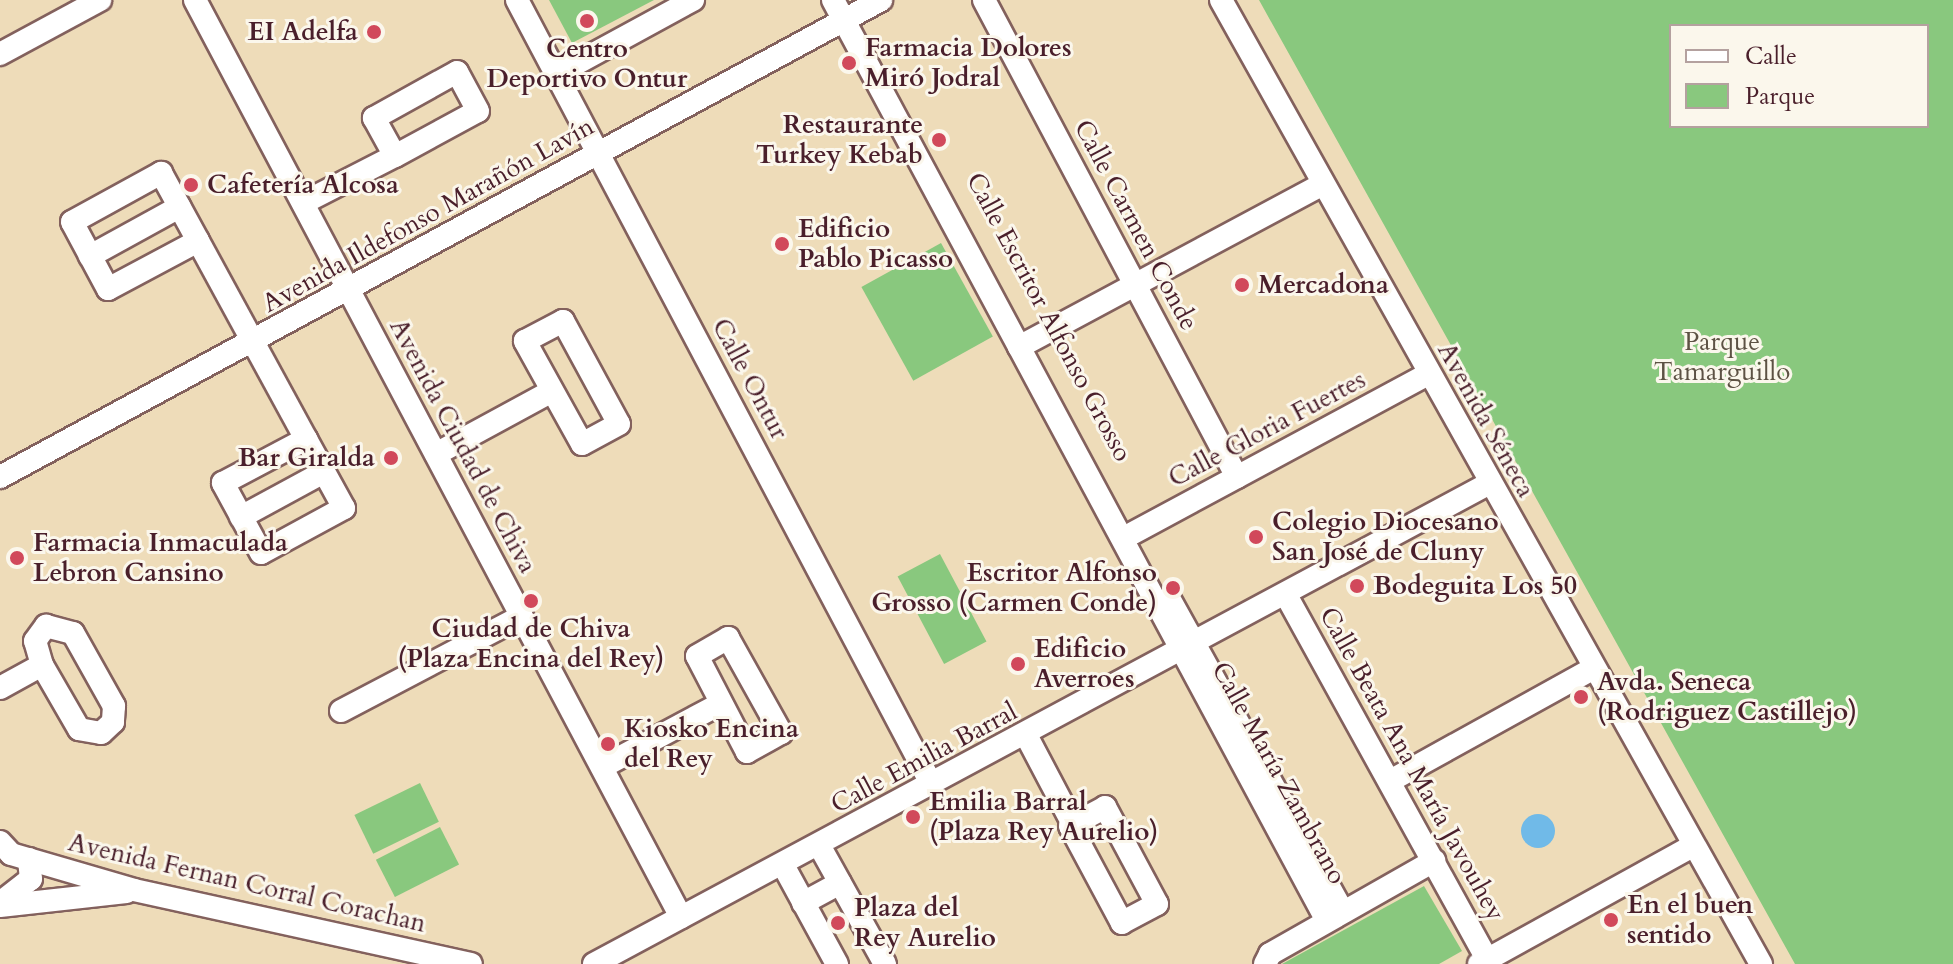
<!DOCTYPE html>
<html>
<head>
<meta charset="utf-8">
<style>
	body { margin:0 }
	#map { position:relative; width:1953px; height:964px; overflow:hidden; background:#eedcb9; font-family:Cardo,serif }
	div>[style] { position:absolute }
	.green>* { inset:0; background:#89c87e; transform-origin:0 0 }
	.water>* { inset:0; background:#70bae8 }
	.round { border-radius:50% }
	.roads { filter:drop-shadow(2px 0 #83615d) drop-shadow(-2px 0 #83615d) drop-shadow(0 2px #83615d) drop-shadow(0 -2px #83615d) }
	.minor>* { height:22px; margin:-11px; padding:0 11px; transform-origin:11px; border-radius:11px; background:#fff }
	.dots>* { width:22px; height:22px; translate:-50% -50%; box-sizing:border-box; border:4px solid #fbf7ec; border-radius:50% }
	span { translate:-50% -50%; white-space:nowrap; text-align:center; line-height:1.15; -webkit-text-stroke:6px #fbf7ec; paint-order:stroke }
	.poi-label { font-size:26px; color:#4a1f2b; font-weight:700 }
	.right { translate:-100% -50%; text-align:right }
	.left { translate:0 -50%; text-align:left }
	.street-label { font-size:26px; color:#4a1f2b }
	.park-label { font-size:26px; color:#5d5244 }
	.legend { position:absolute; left:1669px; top:24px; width:260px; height:104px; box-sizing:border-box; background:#fbf7ec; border:2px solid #b4a19f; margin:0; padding:10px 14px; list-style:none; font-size:24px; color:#4a1f2b }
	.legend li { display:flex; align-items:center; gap:16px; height:40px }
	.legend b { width:40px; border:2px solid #b4a19f }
</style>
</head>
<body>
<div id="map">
	<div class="green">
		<div style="clip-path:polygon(549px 0,654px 0,572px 43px)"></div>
		<div style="clip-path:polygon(evenodd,1259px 0,1953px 0,1953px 964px,1795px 964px,1259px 0,1671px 26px,1927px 26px,1927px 126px,1671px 126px,1671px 26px)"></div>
		<div style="left:941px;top:243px;width:107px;height:91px;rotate:61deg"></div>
		<div style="left:940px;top:554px;width:99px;height:48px;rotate:62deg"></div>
		<div style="left:420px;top:783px;width:43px;height:73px;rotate:64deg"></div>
		<div style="left:440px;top:827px;width:42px;height:72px;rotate:63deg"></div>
		<div style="clip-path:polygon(1424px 886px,1462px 951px,1439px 964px,1282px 964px)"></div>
	</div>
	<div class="water">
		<div class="round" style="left:1521px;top:814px;width:34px;height:34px"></div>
	</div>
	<div class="roads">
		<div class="minor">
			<div style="left:195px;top:0;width:1038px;rotate:62.08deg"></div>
			<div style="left:517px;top:0;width:888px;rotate:62.14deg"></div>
			<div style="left:833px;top:0;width:1045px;rotate:61.79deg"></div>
			<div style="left:984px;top:0;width:540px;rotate:62.06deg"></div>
			<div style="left:1221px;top:0;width:1105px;rotate:60.74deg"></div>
			<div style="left:0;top:54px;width:114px;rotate:-28.4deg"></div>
			<div style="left:557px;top:74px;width:155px;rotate:-28.6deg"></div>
			<div style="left:161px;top:173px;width:77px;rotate:61.4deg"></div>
			<div style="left:198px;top:241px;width:102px;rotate:151.9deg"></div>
			<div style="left:108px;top:289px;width:76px;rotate:-118.2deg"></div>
			<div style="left:72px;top:222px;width:102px;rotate:-28.8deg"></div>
			<div style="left:303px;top:203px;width:103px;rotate:-27.1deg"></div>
			<div style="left:395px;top:156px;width:94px;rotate:-28.5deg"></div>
			<div style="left:478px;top:111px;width:44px;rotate:-118.3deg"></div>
			<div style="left:457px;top:72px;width:95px;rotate:151deg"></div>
			<div style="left:374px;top:118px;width:43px;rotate:61.1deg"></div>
			<div style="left:198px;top:241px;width:226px;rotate:61.4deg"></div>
			<div style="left:90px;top:256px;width:102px;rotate:-28.8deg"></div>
			<div style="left:563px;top:321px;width:117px;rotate:61.5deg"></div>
			<div style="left:619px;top:424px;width:42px;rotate:151.6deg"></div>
			<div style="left:582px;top:444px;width:118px;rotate:-119deg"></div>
			<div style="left:525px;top:341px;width:43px;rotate:-27.8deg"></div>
			<div style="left:1019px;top:347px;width:345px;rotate:-28.2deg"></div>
			<div style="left:306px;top:439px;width:79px;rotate:61.2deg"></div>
			<div style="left:344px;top:508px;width:94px;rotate:151.5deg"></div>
			<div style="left:261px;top:553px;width:80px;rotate:-118.5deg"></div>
			<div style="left:223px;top:483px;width:94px;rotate:-27.9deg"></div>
			<div style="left:436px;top:454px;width:132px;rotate:-28.5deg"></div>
			<div style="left:0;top:477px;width:1002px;rotate:-28.43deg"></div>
			<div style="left:241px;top:517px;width:94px;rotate:-28.5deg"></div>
			<div style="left:1133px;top:533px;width:335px;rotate:-28.3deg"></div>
			<div style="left:1286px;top:595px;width:422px;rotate:61.1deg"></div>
			<div style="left:1169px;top:598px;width:359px;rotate:61deg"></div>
			<div style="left:46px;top:626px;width:28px;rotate:15deg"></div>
			<div style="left:73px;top:633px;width:84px;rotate:60.7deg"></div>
			<div style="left:114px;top:706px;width:16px;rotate:94deg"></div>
			<div style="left:113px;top:722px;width:16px;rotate:137deg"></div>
			<div style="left:101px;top:733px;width:22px;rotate:-170deg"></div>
			<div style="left:79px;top:729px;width:74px;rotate:-120deg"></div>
			<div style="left:42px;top:665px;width:25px;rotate:-106deg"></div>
			<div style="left:35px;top:641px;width:19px;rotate:-54deg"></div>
			<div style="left:728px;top:638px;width:109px;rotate:60.8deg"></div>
			<div style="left:781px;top:733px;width:39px;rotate:151deg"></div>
			<div style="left:747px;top:752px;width:108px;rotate:-117.5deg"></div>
			<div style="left:697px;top:656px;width:36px;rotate:-30deg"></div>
			<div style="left:0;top:688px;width:48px;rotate:-28.7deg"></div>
			<div style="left:341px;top:711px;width:204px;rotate:-27.7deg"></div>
			<div style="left:1026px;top:735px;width:101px;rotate:62.2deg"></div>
			<div style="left:602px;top:767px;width:134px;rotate:-28.1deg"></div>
			<div style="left:1390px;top:781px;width:231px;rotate:-29deg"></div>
			<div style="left:1105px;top:807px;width:110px;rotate:61.8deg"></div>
			<div style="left:1157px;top:904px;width:40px;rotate:152deg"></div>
			<div style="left:1122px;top:923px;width:110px;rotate:-118.2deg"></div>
			<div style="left:1070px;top:826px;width:40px;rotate:-28deg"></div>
			<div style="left:0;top:842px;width:16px;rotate:47deg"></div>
			<div style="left:11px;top:854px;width:128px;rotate:16.3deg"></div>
			<div style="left:134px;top:890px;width:345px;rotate:12.4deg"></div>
			<div style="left:819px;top:845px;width:136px;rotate:61deg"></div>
			<div style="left:783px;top:865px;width:113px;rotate:61.4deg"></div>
			<div style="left:0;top:903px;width:39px;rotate:-38deg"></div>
			<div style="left:31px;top:879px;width:20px;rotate:-96deg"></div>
			<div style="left:803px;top:903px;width:42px;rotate:-28.4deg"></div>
			<div style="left:0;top:906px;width:127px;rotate:-6.3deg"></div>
			<div style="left:594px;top:964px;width:1015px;rotate:-28.23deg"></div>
			<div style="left:1265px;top:964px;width:11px;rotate:-63deg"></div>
			<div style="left:1270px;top:954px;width:189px;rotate:-29.6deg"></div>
			<div style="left:1479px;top:964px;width:242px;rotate:-28.9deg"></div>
		</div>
	</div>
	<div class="dots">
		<div style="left:587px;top:21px;background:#d1495b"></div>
		<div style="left:374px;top:32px;background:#d1495b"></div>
		<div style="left:849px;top:63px;background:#d1495b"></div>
		<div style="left:939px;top:140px;background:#d1495b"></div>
		<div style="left:191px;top:185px;background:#d1495b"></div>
		<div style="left:782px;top:244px;background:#d1495b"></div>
		<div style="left:1242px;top:285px;background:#d1495b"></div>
		<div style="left:391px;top:458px;background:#d1495b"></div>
		<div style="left:1256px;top:537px;background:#d1495b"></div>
		<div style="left:17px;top:558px;background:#d1495b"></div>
		<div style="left:1357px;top:586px;background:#d1495b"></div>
		<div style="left:1173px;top:588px;background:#d1495b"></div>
		<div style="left:531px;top:601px;background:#d1495b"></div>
		<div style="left:1018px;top:664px;background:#d1495b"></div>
		<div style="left:1581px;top:697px;background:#d1495b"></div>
		<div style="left:608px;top:744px;background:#d1495b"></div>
		<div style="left:913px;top:817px;background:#d1495b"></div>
		<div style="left:1611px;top:920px;background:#d1495b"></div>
		<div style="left:838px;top:923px;background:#d1495b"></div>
	</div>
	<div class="poi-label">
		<span class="right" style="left:358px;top:32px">EI Adelfa</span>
		<span class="left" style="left:865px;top:63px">Farmacia Dolores<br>Miró Jodral</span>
		<span style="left:587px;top:64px">Centro<br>Deportivo Ontur</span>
		<span class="right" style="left:923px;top:140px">Restaurante<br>Turkey Kebab</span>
		<span class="left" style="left:207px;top:185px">Cafetería Alcosa</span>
		<span class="left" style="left:798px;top:244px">Edificio<br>Pablo Picasso</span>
		<span class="left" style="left:1258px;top:285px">Mercadona</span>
		<span class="right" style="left:375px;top:458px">Bar Giralda</span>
		<span class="left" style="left:1272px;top:537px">Colegio Diocesano<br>San José de Cluny</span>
		<span class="left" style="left:33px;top:558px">Farmacia Inmaculada<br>Lebron Cansino</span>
		<span class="right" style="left:1157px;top:588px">Escritor Alfonso<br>Grosso (Carmen Conde)</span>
		<span class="left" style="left:1373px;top:586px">Bodeguita Los 50</span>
		<span style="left:531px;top:644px">Ciudad de Chiva<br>(Plaza Encina del Rey)</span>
		<span class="left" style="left:1034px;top:664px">Edificio<br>Averroes</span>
		<span class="left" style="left:1597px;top:697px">Avda. Seneca<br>(Rodriguez Castillejo)</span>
		<span class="left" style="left:624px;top:744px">Kiosko Encina<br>del Rey</span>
		<span class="left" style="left:929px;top:817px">Emilia Barral<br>(Plaza Rey Aurelio)</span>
		<span class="left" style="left:1627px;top:920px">En el buen<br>sentido</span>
		<span class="left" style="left:854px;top:923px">Plaza del<br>Rey Aurelio</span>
	</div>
	<div class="street-label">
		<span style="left:428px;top:215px;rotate:-29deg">Avenida Ildefonso Marañón Lavín</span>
		<span style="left:1136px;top:225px;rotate:62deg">Calle Carmen Conde</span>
		<span style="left:1049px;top:317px;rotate:62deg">Calle Escritor Alfonso Grosso</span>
		<span style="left:750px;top:379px;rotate:62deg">Calle Ontur</span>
		<span style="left:1486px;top:420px;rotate:61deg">Avenida Séneca</span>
		<span style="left:1267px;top:429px;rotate:-28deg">Calle Gloria Fuertes</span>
		<span style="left:463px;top:446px;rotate:62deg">Avenida Ciudad de Chiva</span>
		<span style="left:924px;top:758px;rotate:-28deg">Calle Emilia Barral</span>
		<span style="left:1412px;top:764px;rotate:61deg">Calle Beata Ana María Javouhey</span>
		<span style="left:1279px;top:773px;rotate:61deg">Calle María Zambrano</span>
		<span style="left:247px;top:883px;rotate:13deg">Avenida Fernan Corral Corachan</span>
	</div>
	<div class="park-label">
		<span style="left:1722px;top:357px">Parque<br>Tamarguillo</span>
	</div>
	<ul class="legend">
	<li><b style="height:10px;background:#fff"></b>Calle</li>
	<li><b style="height:22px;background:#89c87e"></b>Parque</li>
	</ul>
</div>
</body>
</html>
